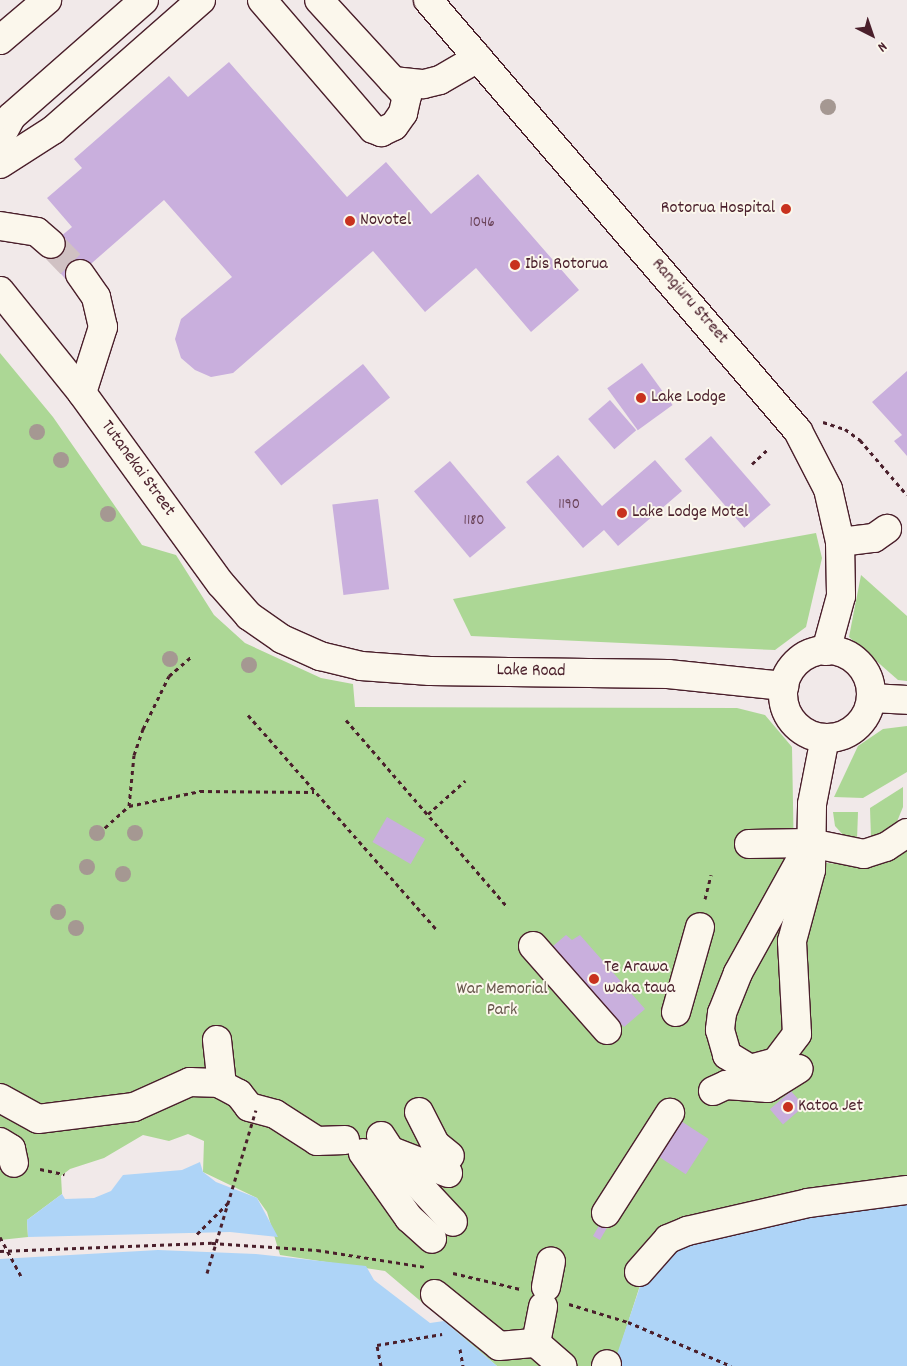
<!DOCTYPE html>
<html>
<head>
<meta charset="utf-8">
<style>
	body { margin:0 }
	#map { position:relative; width:907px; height:1366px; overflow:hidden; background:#f1e9e9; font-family:Dekko,sans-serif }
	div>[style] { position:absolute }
	.green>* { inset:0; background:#acd795 }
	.water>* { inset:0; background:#aed4f7 }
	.building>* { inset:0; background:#c9afdd; transform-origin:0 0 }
	.minor-tunnel>* { height:28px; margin-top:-14px; transform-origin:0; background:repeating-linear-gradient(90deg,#d0c1c3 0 28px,transparent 0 42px) }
	.path>* { height:3px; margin-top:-1.5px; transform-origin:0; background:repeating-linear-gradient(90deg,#4a1f2b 0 4px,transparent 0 8px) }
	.roads { filter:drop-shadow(1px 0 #4a1f2b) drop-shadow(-1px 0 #4a1f2b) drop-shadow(0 1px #4a1f2b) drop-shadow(0 -1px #4a1f2b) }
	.minor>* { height:28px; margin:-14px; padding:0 14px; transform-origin:14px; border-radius:14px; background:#fbf7ec }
	.minor>.ring { margin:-14px; padding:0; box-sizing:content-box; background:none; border:28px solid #fbf7ec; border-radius:50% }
	.path-bridge>* { height:3px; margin-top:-1.5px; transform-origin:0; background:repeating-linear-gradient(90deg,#4a1f2b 0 4px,transparent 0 8px) }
	.trees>* { width:16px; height:16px; margin:-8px; border-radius:50%; background:#a59892 }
	.dots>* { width:14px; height:14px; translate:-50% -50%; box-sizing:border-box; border:2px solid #fbf7ec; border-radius:50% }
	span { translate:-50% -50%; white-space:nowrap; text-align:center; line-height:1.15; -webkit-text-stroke:4px #fbf7ec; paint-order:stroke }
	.number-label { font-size:15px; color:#6a4358 }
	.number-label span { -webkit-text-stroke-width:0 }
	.poi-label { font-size:18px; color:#4a1f2b }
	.right { translate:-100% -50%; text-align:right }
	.left { translate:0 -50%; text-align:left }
	.street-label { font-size:18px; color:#4a1f2b }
	.park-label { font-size:18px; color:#67564b }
	.north { position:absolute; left:847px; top:10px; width:50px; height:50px; -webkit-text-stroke:4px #fbf7ec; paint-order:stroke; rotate:139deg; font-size:14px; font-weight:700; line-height:20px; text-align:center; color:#4a1f2b }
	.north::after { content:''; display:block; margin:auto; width:18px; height:22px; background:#4a1f2b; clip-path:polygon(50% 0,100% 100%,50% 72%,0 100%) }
</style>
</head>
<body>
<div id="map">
	<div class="green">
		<div style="clip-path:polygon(0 353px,53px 417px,142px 545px,176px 555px,214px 615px,245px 643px,321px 678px,353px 684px,355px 707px,737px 708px,765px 715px,792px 747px,794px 860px,859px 866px,907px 847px,907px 1196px,644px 1273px,614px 1366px,497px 1366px,385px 1271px,280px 1255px,267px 1212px,257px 1198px,203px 1172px,204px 1141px,188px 1134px,169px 1141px,143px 1135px,104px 1158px,70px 1169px,61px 1176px,62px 1194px,27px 1220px,28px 1237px,0 1240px)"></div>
		<div style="clip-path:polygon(816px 533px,822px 558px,806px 627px,775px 650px,471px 636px,453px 599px)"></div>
		<div style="clip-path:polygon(861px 575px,907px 616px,907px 681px,898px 680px,849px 637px)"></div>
		<div style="clip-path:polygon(907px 726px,907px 772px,863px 798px,834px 797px,858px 746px,883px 729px)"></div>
		<div style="clip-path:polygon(903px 787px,903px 807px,896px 824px,871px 838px,870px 808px)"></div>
		<div style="clip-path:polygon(833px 812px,858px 812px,857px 840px,845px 837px,835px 826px)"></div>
	</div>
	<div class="water">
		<div style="clip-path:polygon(200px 1162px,203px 1172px,216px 1182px,257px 1198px,278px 1237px,230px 1232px,28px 1237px,27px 1220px,62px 1194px,65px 1199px,94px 1198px,111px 1191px,123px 1175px,182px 1170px)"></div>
		<div style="clip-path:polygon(907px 1196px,907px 1366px,613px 1366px,645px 1272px,681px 1239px)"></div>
		<div style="clip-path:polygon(158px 1250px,256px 1254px,366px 1266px,374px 1280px,430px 1323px,444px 1321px,497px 1366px,0 1366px,0 1259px)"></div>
	</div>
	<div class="building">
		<div style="clip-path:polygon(229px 62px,347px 197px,386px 162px,431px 214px,478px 174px,579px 290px,531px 332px,476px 268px,425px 312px,373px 251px,233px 373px,211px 377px,195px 370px,181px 358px,175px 339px,181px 319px,232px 277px,164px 200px,69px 283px,42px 252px,72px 227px,47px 198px,82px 168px,74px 159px,169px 76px,188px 97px)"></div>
		<div style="left:642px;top:363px;width:52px;height:43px;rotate:54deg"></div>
		<div style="left:363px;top:364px;width:43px;height:140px;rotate:51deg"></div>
		<div style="clip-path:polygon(907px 371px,907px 456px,894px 441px,902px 435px,872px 402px)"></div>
		<div style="left:610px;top:400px;width:40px;height:29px;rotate:49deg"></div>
		<div style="left:711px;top:436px;width:91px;height:35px;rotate:49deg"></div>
		<div style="clip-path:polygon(558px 455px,602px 506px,655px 460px,682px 491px,618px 546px,604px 530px,583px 548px,526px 482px)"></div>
		<div style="left:450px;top:461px;width:87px;height:47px;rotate:50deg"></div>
		<div style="left:378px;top:499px;width:91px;height:46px;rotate:83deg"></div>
		<div style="left:387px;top:817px;width:44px;height:29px;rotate:30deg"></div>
		<div style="clip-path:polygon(566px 935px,572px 940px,580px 935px,645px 1009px,624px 1027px,616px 1019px,609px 1025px,546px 952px)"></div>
		<div style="left:791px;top:1091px;width:20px;height:28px;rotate:49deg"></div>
		<div style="left:681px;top:1121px;width:33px;height:42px;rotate:33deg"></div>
		<div style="left:604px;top:1217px;width:8px;height:22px;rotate:30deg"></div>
	</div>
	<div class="minor-tunnel">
		<div style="left:51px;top:244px;width:42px;rotate:46deg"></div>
	</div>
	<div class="path">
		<div style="left:823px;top:422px;width:23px;rotate:18deg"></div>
		<div style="left:845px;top:429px;width:19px;rotate:36deg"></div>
		<div style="left:860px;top:440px;width:72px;rotate:49.5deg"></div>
		<div style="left:752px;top:464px;width:21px;rotate:-43deg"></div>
		<div style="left:248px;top:715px;width:286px;rotate:48.7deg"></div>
		<div style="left:346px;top:720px;width:248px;rotate:49.2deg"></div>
		<div style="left:129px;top:806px;width:51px;rotate:-84.4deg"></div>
		<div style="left:134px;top:755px;width:28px;rotate:-71deg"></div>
		<div style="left:143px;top:729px;width:59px;rotate:-63.9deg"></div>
		<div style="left:169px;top:676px;width:30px;rotate:-41deg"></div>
		<div style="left:428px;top:814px;width:50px;rotate:-41.7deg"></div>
		<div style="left:99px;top:833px;width:40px;rotate:-42deg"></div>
		<div style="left:129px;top:806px;width:73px;rotate:-11.9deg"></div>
		<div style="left:200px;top:791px;width:114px;rotate:0.5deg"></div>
		<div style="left:705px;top:899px;width:25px;rotate:-76deg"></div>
		<div style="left:40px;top:1169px;width:25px;rotate:12deg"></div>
		<div style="left:197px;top:1234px;width:44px;rotate:-45deg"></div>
		<div style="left:0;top:1251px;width:212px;rotate:-2.2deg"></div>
		<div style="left:212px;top:1243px;width:105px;rotate:3.8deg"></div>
		<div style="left:317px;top:1250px;width:109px;rotate:8.9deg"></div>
		<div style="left:453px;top:1273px;width:69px;rotate:13.4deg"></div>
		<div style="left:569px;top:1304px;width:62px;rotate:17deg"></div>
		<div style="left:628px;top:1322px;width:112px;rotate:23.1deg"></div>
		<div style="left:460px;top:1349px;width:17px;rotate:80deg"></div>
		<div style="left:381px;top:1366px;width:21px;rotate:-101deg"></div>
		<div style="left:377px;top:1345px;width:66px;rotate:-9.6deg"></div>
	</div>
	<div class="roads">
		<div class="minor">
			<div style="left:262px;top:0;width:170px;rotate:49.3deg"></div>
			<div style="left:373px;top:129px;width:9px;rotate:21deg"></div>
			<div style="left:381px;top:132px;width:14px;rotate:-25deg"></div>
			<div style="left:394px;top:126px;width:16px;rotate:-55deg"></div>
			<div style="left:403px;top:113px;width:17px;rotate:-77deg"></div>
			<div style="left:407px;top:96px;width:130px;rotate:-132.5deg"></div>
			<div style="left:428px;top:0;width:568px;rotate:49.35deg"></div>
			<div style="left:798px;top:431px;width:65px;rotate:62.7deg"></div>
			<div style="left:828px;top:489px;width:54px;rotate:77.2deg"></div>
			<div style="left:840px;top:542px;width:54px;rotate:88.9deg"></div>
			<div style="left:841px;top:596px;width:57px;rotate:105.3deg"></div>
			<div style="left:0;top:40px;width:62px;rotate:-40.4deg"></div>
			<div style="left:393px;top:81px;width:31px;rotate:6deg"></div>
			<div style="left:424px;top:84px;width:16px;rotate:-14deg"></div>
			<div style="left:440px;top:80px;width:44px;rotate:-30.1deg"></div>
			<div style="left:0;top:138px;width:24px;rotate:-62deg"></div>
			<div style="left:11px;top:117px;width:177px;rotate:-41.3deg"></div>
			<div style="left:0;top:164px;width:63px;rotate:-32.7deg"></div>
			<div style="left:53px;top:130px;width:197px;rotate:-41.3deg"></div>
			<div style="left:0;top:226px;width:37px;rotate:9deg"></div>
			<div style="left:37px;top:232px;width:18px;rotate:41deg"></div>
			<div style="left:80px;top:274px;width:28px;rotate:55deg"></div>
			<div style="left:96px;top:297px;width:31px;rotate:77deg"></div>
			<div style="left:103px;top:327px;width:69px;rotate:107.7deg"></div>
			<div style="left:0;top:291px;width:131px;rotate:51.2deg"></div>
			<div style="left:82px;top:393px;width:236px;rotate:54deg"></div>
			<div style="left:221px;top:584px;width:43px;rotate:48.8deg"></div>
			<div style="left:249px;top:616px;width:40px;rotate:34.9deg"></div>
			<div style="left:282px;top:639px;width:42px;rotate:24.1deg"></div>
			<div style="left:320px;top:656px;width:42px;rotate:13.7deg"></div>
			<div style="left:361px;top:666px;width:69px;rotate:4.1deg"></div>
			<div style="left:430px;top:671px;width:238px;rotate:0.7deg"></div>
			<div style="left:668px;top:674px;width:117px;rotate:5.9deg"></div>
			<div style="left:840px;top:542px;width:34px;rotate:-7deg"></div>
			<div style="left:874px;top:538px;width:16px;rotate:-35deg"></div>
			<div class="ring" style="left:783px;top:650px;width:60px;height:60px"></div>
			<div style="left:871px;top:698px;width:36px;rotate:3deg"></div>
			<div style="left:810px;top:843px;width:149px;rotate:119deg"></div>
			<div style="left:738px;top:973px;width:43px;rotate:111.8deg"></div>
			<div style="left:722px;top:1013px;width:17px;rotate:97deg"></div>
			<div style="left:720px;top:1030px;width:26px;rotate:74deg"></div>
			<div style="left:727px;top:1055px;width:27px;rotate:31deg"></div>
			<div style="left:750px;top:1069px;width:27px;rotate:-15deg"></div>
			<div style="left:776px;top:1062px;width:35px;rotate:-53deg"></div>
			<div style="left:797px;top:1034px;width:93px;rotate:-93.1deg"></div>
			<div style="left:792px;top:941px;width:73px;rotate:-75deg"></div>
			<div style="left:811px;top:870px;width:66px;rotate:-89.1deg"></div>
			<div style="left:812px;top:804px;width:67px;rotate:-78.9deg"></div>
			<div style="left:749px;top:844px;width:61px;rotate:-0.9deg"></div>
			<div style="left:810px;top:843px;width:55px;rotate:11.5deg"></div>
			<div style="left:864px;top:854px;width:23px;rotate:-18deg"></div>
			<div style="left:886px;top:847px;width:25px;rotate:-34deg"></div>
			<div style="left:533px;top:946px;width:112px;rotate:48.6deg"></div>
			<div style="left:676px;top:1012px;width:88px;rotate:-74.2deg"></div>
			<div style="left:217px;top:1040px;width:45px;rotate:83.7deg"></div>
			<div style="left:222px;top:1085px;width:19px;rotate:28deg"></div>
			<div style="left:239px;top:1094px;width:16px;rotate:52deg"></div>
			<div style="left:249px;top:1107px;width:27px;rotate:15deg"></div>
			<div style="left:275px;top:1114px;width:50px;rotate:32.7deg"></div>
			<div style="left:317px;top:1141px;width:28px;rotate:-2deg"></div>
			<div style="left:713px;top:1091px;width:14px;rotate:-25deg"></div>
			<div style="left:726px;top:1085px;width:42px;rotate:4.1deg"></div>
			<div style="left:768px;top:1088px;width:36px;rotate:-32deg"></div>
			<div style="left:0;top:1098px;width:43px;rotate:28.9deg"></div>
			<div style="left:38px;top:1119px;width:97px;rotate:-7.1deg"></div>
			<div style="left:134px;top:1107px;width:61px;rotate:-24.1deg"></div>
			<div style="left:190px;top:1082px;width:32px;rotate:2deg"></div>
			<div style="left:419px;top:1112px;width:36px;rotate:63deg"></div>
			<div style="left:435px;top:1144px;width:19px;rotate:39deg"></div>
			<div style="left:381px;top:1136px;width:33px;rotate:57deg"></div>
			<div style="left:399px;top:1164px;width:79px;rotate:47deg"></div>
			<div style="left:0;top:1142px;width:13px;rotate:32deg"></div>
			<div style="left:11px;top:1149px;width:14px;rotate:78deg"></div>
			<div style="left:394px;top:1152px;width:58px;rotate:21.3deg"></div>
			<div style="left:363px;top:1153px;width:80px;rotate:54.7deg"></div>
			<div style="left:409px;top:1218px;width:31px;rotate:42deg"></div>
			<div style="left:606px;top:1213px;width:119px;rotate:-57.4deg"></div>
			<div style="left:639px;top:1272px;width:44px;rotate:-48.7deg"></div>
			<div style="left:668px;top:1239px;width:21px;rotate:-23deg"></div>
			<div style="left:687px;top:1231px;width:124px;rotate:-13deg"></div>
			<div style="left:808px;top:1203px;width:100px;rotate:-7.5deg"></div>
			<div style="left:546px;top:1287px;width:26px;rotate:-79deg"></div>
			<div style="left:435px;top:1294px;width:82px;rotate:39.1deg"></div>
			<div style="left:499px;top:1346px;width:37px;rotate:-5deg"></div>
			<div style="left:536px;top:1343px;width:35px;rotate:41deg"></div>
			<div style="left:536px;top:1343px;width:37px;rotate:-79deg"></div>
			<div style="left:606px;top:1366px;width:2px;rotate:-63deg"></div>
		</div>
	</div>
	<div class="path-bridge">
		<div style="left:0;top:1237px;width:44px;rotate:61.7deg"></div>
		<div style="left:207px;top:1273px;width:170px;rotate:-73.3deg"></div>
	</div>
	<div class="trees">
		<div style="left:828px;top:107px"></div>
		<div style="left:37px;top:432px"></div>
		<div style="left:61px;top:460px"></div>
		<div style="left:108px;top:514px"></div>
		<div style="left:170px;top:659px"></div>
		<div style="left:249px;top:665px"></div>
		<div style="left:97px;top:833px"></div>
		<div style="left:135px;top:833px"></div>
		<div style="left:87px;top:867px"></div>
		<div style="left:123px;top:874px"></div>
		<div style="left:58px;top:912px"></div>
		<div style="left:76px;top:928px"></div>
	</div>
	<div class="dots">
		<div style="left:786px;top:209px;background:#c8321e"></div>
		<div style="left:350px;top:221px;background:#c8321e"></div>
		<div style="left:515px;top:265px;background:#c8321e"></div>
		<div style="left:641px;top:398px;background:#c8321e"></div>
		<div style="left:622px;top:513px;background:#c8321e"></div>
		<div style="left:594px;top:979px;background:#c8321e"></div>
		<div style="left:788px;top:1107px;background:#c8321e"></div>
	</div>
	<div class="number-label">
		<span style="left:482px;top:224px">1046</span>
		<span style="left:569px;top:506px">1190</span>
		<span style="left:474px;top:522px">1180</span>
	</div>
	<div class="poi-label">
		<span class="right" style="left:775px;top:209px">Rotorua Hospital</span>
		<span class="left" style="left:360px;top:221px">Novotel</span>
		<span class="left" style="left:525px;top:265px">Ibis Rotorua</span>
		<span class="left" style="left:651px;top:398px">Lake Lodge</span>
		<span class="left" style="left:632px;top:513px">Lake Lodge Motel</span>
		<span class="left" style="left:604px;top:979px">Te Arawa<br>waka taua</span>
		<span class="left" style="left:798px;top:1107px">Katoa Jet</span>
	</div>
	<div class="street-label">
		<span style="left:689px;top:302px;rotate:49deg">Rangiuru Street</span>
		<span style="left:137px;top:469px;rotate:54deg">Tutanekai Street</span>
		<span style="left:531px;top:672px;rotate:1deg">Lake Road</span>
	</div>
	<div class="park-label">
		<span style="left:502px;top:1001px">War Memorial<br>Park</span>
	</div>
	<div class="north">N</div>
</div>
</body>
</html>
